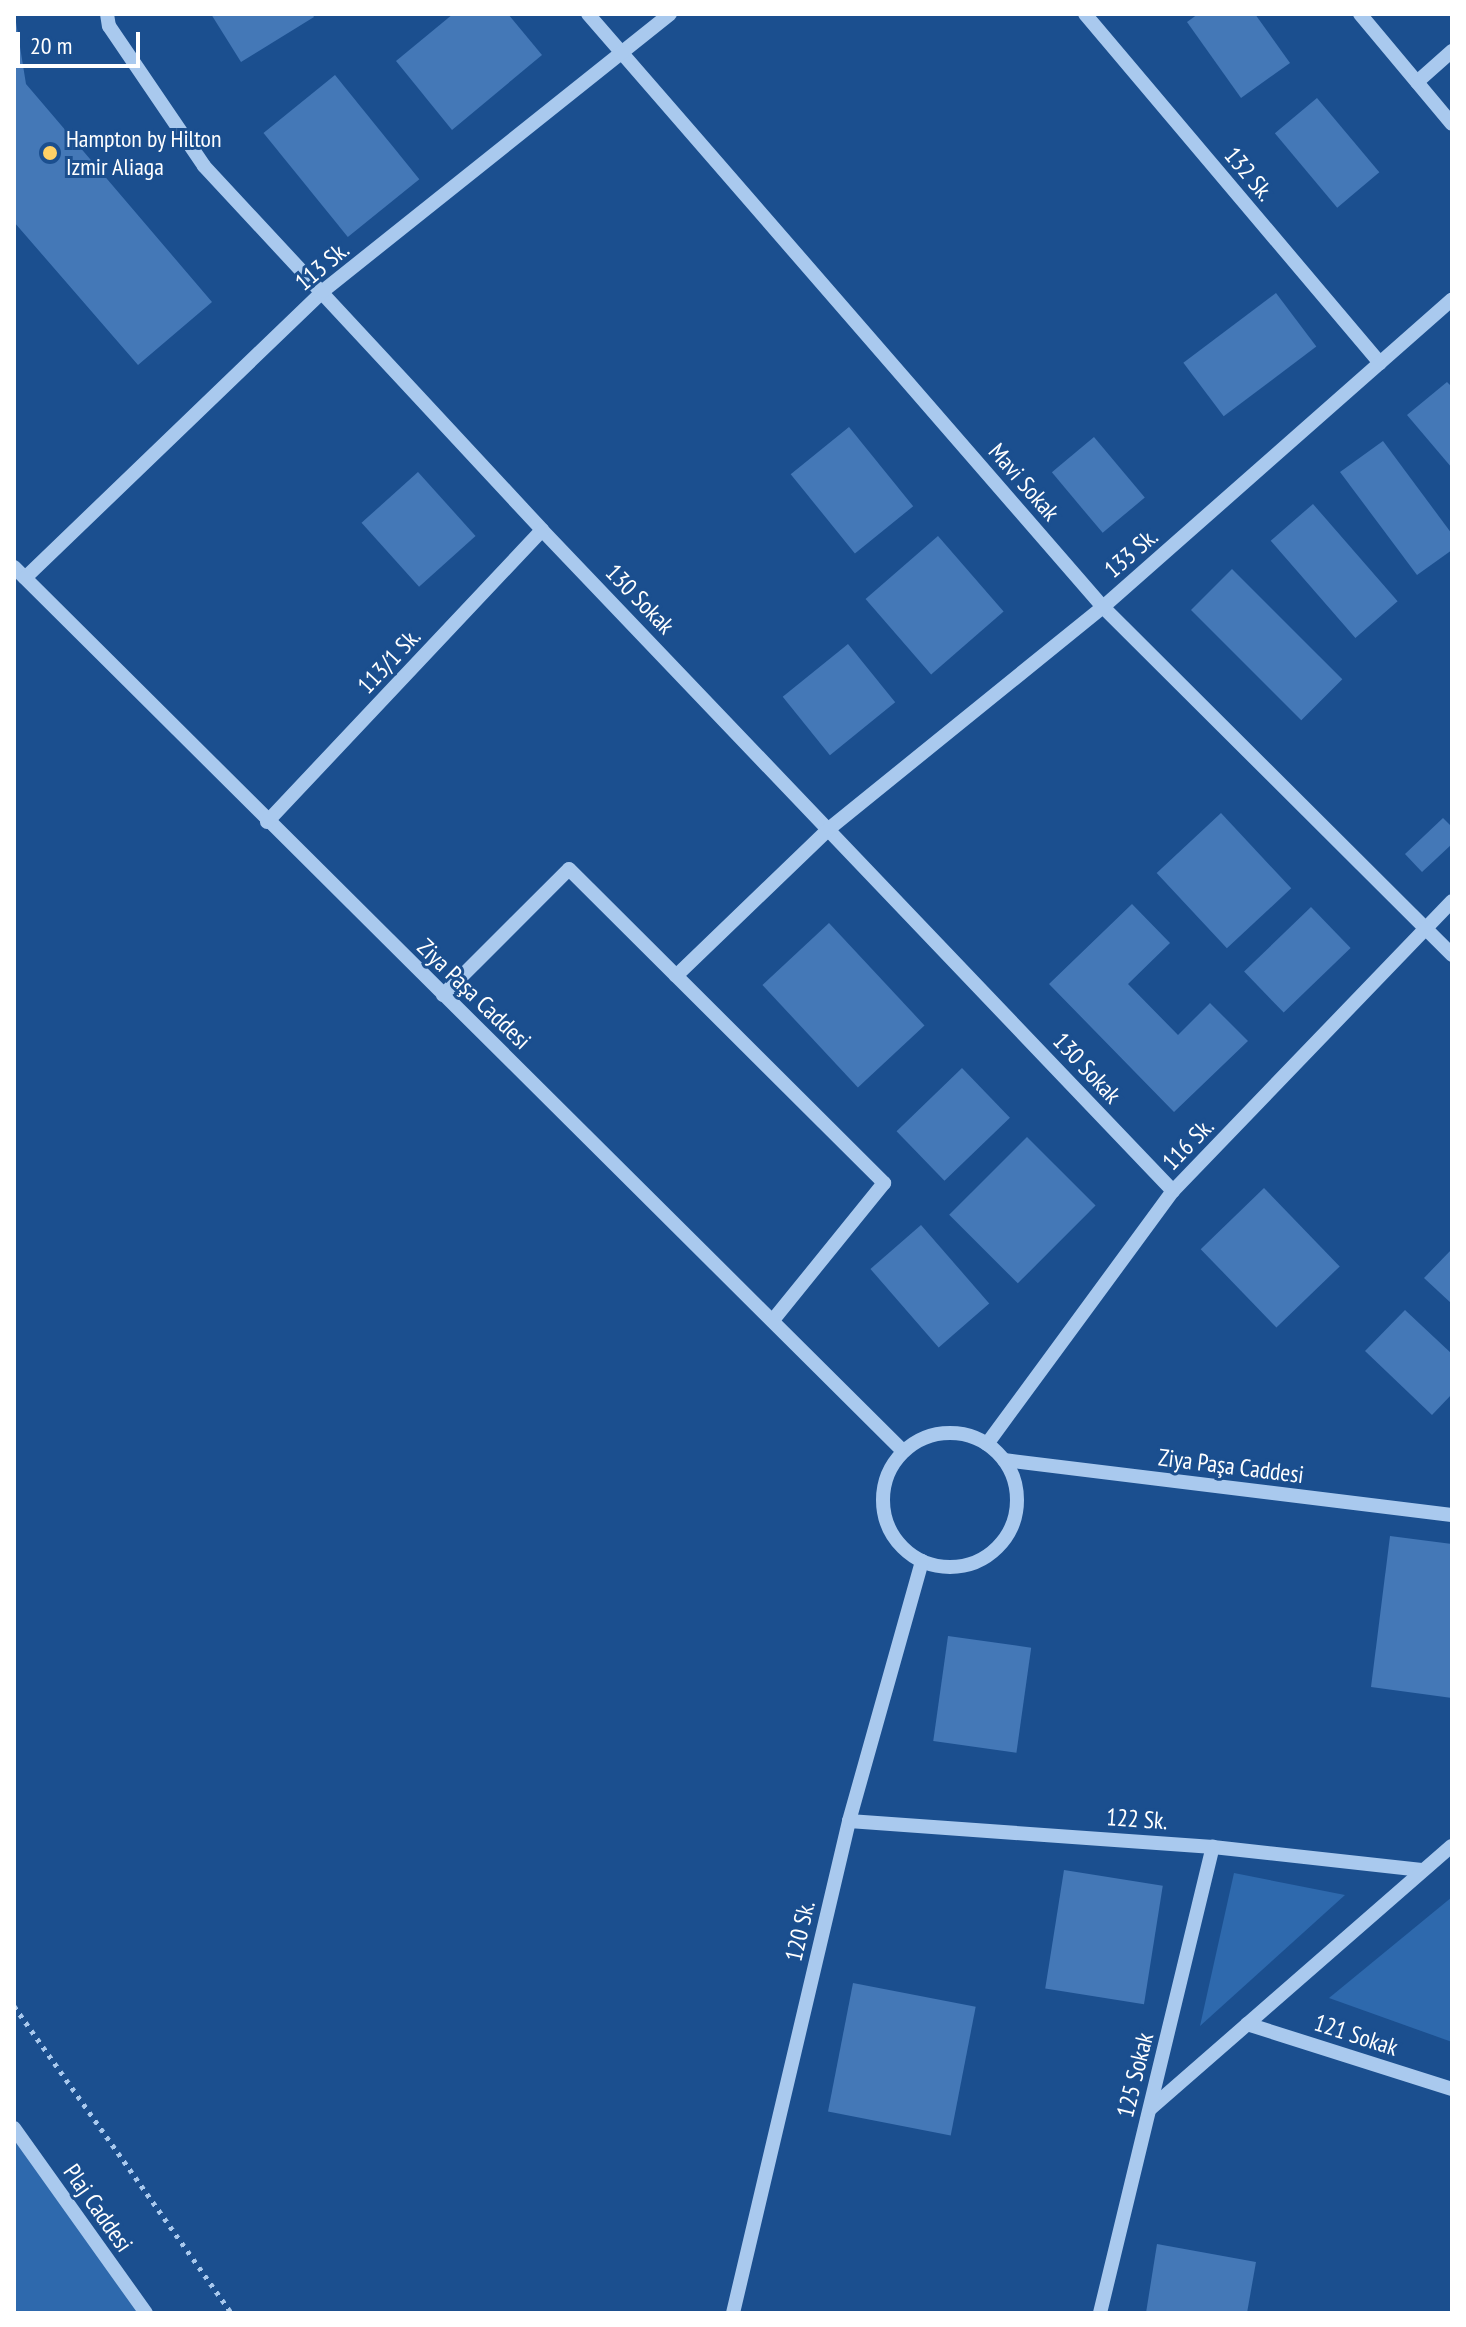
<!DOCTYPE html>
<html>
<head>
<meta charset="utf-8">
<style>
	body { margin:0 }
	#map { position:relative; width:1466px; height:2327px; overflow:hidden; background:#1b4f8f; font-family:"PT Sans Narrow",sans-serif }
	div>[style] { position:absolute }
	.green>* { inset:0; background:#2e69ad }
	.building>* { inset:0; background:#4478b7; transform-origin:0 0 }
	.path>* { height:5px; margin-top:-2.5px; transform-origin:0; background:repeating-linear-gradient(90deg,#a9c9ee 0 4px,transparent 0 10px) }
	.minor>* { height:14px; margin:-7px; padding:0 7px; transform-origin:7px; border-radius:7px; background:#a9c9ee }
	.minor>.ring { margin:-7px; padding:0; box-sizing:content-box; background:none; border:14px solid #a9c9ee; border-radius:50% }
	.dots>* { width:22px; height:22px; translate:-50% -50%; box-sizing:border-box; border:4px solid #1b4f8f; border-radius:50% }
	span { translate:-50% -50%; white-space:nowrap; text-align:center; line-height:1.15; -webkit-text-stroke:6px #1b4f8f; paint-order:stroke }
	.poi-label { font-size:24px; color:#fff }
	.left { translate:0 -50%; text-align:left }
	.street-label { font-size:24px; color:#fff }
	.frame { position:absolute; inset:0; border:16px solid #fff; pointer-events:none }
	.scale { position:absolute; left:16px; top:32px; width:124px; height:36px; box-sizing:border-box; border:4px solid #fff; border-top:0; padding-left:10px; font-size:24px; line-height:28px; white-space:nowrap; color:#fff; -webkit-text-stroke:6px #1b4f8f; paint-order:stroke }
</style>
</head>
<body>
<div id="map">
	<div class="green">
		<div style="clip-path:polygon(1234px 1873px,1345px 1895px,1200px 2026px)"></div>
		<div style="clip-path:polygon(1452px 1897px,1452px 2042px,1329px 1998px)"></div>
		<div style="clip-path:polygon(14px 2128px,146px 2313px,14px 2313px)"></div>
	</div>
	<div class="building">
		<div style="clip-path:polygon(211px 14px,312px 14px,314px 17px,241px 62px)"></div>
		<div style="clip-path:polygon(453px 14px,508px 14px,542px 55px,452px 130px,396px 61px)"></div>
		<div style="clip-path:polygon(1198px 14px,1255px 14px,1290px 63px,1241px 98px,1187px 22px)"></div>
		<div style="clip-path:polygon(16px 22px,26px 84px,212px 302px,138px 365px,14px 222px)"></div>
		<div style="left:335px;top:75px;width:134px;height:92px;rotate:51deg"></div>
		<div style="left:1317px;top:98px;width:97px;height:55px;rotate:50deg"></div>
		<div style="left:1276px;top:293px;width:67px;height:116px;rotate:53deg"></div>
		<div style="clip-path:polygon(1447px 382px,1452px 387px,1452px 468px,1407px 415px)"></div>
		<div style="left:849px;top:427px;width:102px;height:75px;rotate:51deg"></div>
		<div style="left:1094px;top:437px;width:79px;height:55px;rotate:50deg"></div>
		<div style="clip-path:polygon(1383px 441px,1452px 534px,1452px 550px,1417px 575px,1340px 472px)"></div>
		<div style="left:418px;top:472px;width:86px;height:76px;rotate:48deg"></div>
		<div style="left:1313px;top:504px;width:129px;height:56px;rotate:49deg"></div>
		<div style="left:938px;top:536px;width:100px;height:96px;rotate:49deg"></div>
		<div style="left:1232px;top:569px;width:156px;height:58px;rotate:45deg"></div>
		<div style="left:848px;top:644px;width:75px;height:84px;rotate:51deg"></div>
		<div style="left:1221px;top:813px;width:103px;height:88px;rotate:47deg"></div>
		<div style="clip-path:polygon(1443px 818px,1452px 827px,1452px 844px,1422px 872px,1405px 854px)"></div>
		<div style="clip-path:polygon(1132px 904px,1170px 943px,1128px 984px,1178px 1035px,1210px 1003px,1248px 1041px,1174px 1112px,1049px 984px)"></div>
		<div style="left:1311px;top:907px;width:57px;height:93px;rotate:46deg"></div>
		<div style="left:829px;top:923px;width:140px;height:91px;rotate:47deg"></div>
		<div style="left:962px;top:1068px;width:69px;height:91px;rotate:46deg"></div>
		<div style="left:1027px;top:1137px;width:97px;height:110px;rotate:45deg"></div>
		<div style="left:1264px;top:1188px;width:109px;height:88px;rotate:46deg"></div>
		<div style="left:921px;top:1225px;width:104px;height:67px;rotate:49deg"></div>
		<div style="clip-path:polygon(1452px 1249px,1452px 1304px,1424px 1278px)"></div>
		<div style="clip-path:polygon(1405px 1310px,1452px 1354px,1452px 1394px,1432px 1415px,1365px 1351px)"></div>
		<div style="clip-path:polygon(1390px 1536px,1452px 1544px,1452px 1698px,1371px 1687px)"></div>
		<div style="left:948px;top:1636px;width:84px;height:106px;rotate:8deg"></div>
		<div style="left:1064px;top:1870px;width:100px;height:120px;rotate:9deg"></div>
		<div style="left:853px;top:1983px;width:125px;height:131px;rotate:11deg"></div>
		<div style="clip-path:polygon(1157px 2244px,1256px 2262px,1247px 2313px,1146px 2313px)"></div>
	</div>
	<div class="path">
		<div style="left:14px;top:2006px;width:376px;rotate:54.7deg"></div>
	</div>
	<div class="minor">
		<div style="left:107px;top:14px;width:12px;rotate:81deg"></div>
		<div style="left:109px;top:26px;width:169px;rotate:55.8deg"></div>
		<div style="left:204px;top:166px;width:497px;rotate:47.1deg"></div>
		<div style="left:542px;top:530px;width:914px;rotate:46.33deg"></div>
		<div style="left:588px;top:14px;width:785px;rotate:49.03deg"></div>
		<div style="left:1103px;top:607px;width:493px;rotate:44.9deg"></div>
		<div style="left:1085px;top:14px;width:457px;rotate:49.8deg"></div>
		<div style="left:1360px;top:14px;width:143px;rotate:50.1deg"></div>
		<div style="left:1417px;top:82px;width:47px;rotate:-41.5deg"></div>
		<div style="left:14px;top:567px;width:1254px;rotate:44.84deg"></div>
		<div style="left:25px;top:578px;width:414px;rotate:-43.9deg"></div>
		<div style="left:323px;top:291px;width:444px;rotate:-38.6deg"></div>
		<div style="left:267px;top:822px;width:401px;rotate:-46.7deg"></div>
		<div style="left:676px;top:976px;width:214px;rotate:-43.9deg"></div>
		<div style="left:830px;top:828px;width:351px;rotate:-39deg"></div>
		<div style="left:1103px;top:607px;width:465px;rotate:-41.4deg"></div>
		<div style="left:443px;top:995px;width:178px;rotate:-45deg"></div>
		<div style="left:569px;top:869px;width:445px;rotate:44.9deg"></div>
		<div style="left:884px;top:1183px;width:175px;rotate:129deg"></div>
		<div class="ring" style="left:883px;top:1433px;width:120px;height:120px"></div>
		<div style="left:987px;top:1444px;width:314px;rotate:-53.7deg"></div>
		<div style="left:1173px;top:1191px;width:402px;rotate:-46.1deg"></div>
		<div style="left:1004px;top:1460px;width:451px;rotate:7deg"></div>
		<div style="left:849px;top:1821px;width:365px;rotate:4.1deg"></div>
		<div style="left:1213px;top:1847px;width:210px;rotate:6.3deg"></div>
		<div style="left:1247px;top:2024px;width:215px;rotate:17.6deg"></div>
		<div style="left:1150px;top:2109px;width:400px;rotate:-41.1deg"></div>
		<div style="left:14px;top:2128px;width:227px;rotate:54.5deg"></div>
		<div style="left:733px;top:2313px;width:505px;rotate:-76.73deg"></div>
		<div style="left:849px;top:1821px;width:270px;rotate:-74.3deg"></div>
		<div style="left:1100px;top:2313px;width:480px;rotate:-76.4deg"></div>
	</div>
	<div class="dots">
		<div style="left:50px;top:153px;background:#ffd166"></div>
	</div>
	<div class="poi-label">
		<span class="left" style="left:66px;top:153px">Hampton by Hilton<br>Izmir Aliaga</span>
	</div>
	<div class="street-label">
		<span style="left:1249px;top:174px;rotate:50deg">132 Sk.</span>
		<span style="left:322px;top:266px;rotate:-40deg">113 Sk.</span>
		<span style="left:1024px;top:482px;rotate:49deg">Mavi Sokak</span>
		<span style="left:1131px;top:553px;rotate:-41deg">133 Sk.</span>
		<span style="left:640px;top:599px;rotate:46deg">130 Sokak</span>
		<span style="left:389px;top:661px;rotate:-47deg">113/1 Sk.</span>
		<span style="left:474px;top:994px;rotate:44deg">Ziya Paşa Caddesi</span>
		<span style="left:1087px;top:1068px;rotate:47deg">130 Sokak</span>
		<span style="left:1188px;top:1144px;rotate:-46deg">116 Sk.</span>
		<span style="left:1231px;top:1466px;rotate:7deg">Ziya Paşa Caddesi</span>
		<span style="left:1137px;top:1819px;rotate:4deg">122 Sk.</span>
		<span style="left:800px;top:1931px;rotate:-77deg">120 Sk.</span>
		<span style="left:1356px;top:2035px;rotate:18deg">121 Sokak</span>
		<span style="left:1135px;top:2075px;rotate:-76deg">125 Sokak</span>
		<span style="left:98px;top:2208px;rotate:55deg">Plaj Caddesi</span>
	</div>
	<div class="frame"></div>
	<div class="scale">20 m</div>
</div>
</body>
</html>
